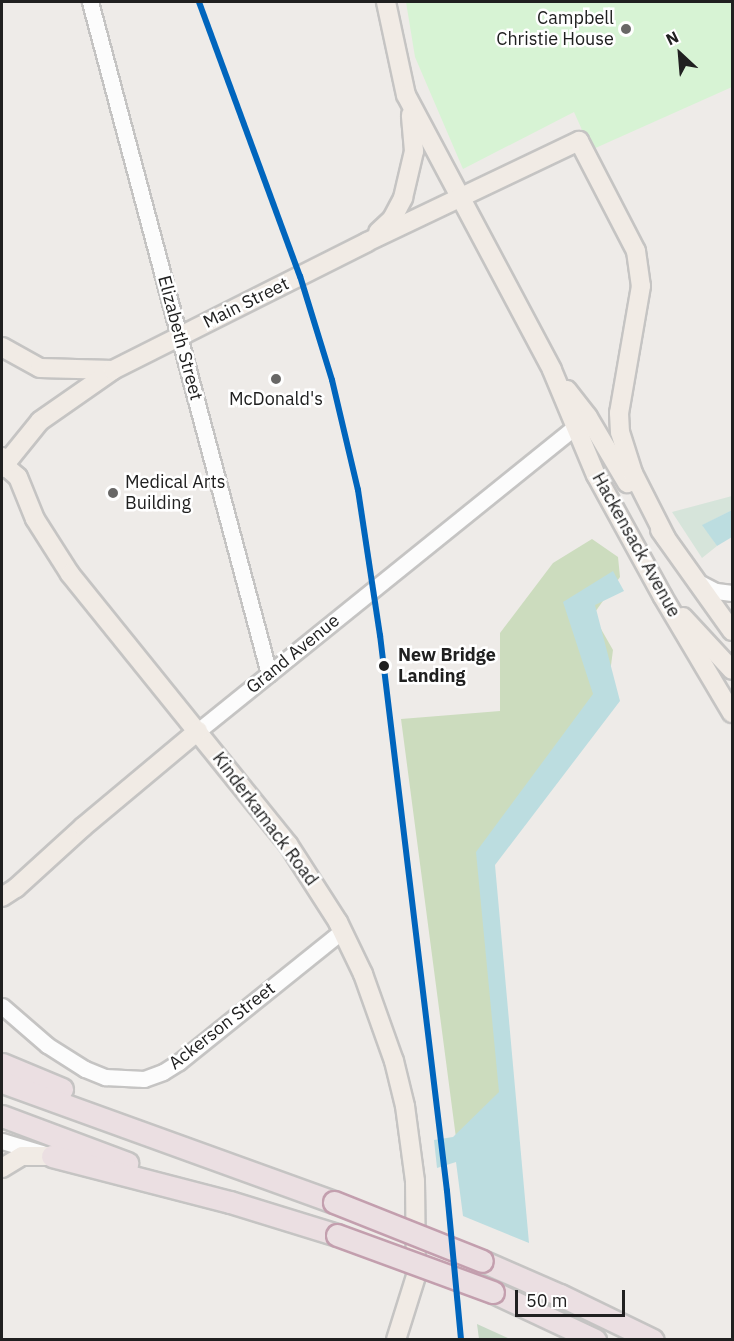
<!DOCTYPE html>
<html>
<head>
<meta charset="utf-8">
<style>
	body { margin:0 }
	#map { position:relative; width:734px; height:1341px; overflow:hidden; background:#eeebe8; font-family:"IBM Plex Sans",sans-serif }
	div>[style] { position:absolute }
	.forest>* { inset:0; background:#ccdcbe }
	.wetland>* { inset:0; background:#d6e4da }
	.cemetery>* { inset:0; background:#c7d8c5 }
	.park>* { inset:0; background:#d7f3d4 }
	.water>* { inset:0; background:#bcdde0 }
	.roads { filter:drop-shadow(2px 0 #c5c4c3) drop-shadow(-2px 0 #c5c4c3) drop-shadow(0 2px #c5c4c3) drop-shadow(0 -2px #c5c4c3) }
	.minor>* { height:15px; margin:-7.5px; padding:0 7.5px; transform-origin:7.5px; border-radius:7.5px; background:#fcfcfc }
	.major>* { height:18px; margin:-9px; padding:0 9px; transform-origin:9px; border-radius:9px; background:#f1ebe5 }
	.highway>* { height:21px; margin:-10.5px; padding:0 10.5px; transform-origin:10.5px; border-radius:10.5px; background:#ebdfe2 }
	.bridges { filter:drop-shadow(2px 0 #c39fae) drop-shadow(-2px 0 #c39fae) drop-shadow(0 2px #c39fae) drop-shadow(0 -2px #c39fae) }
	.highway-bridge>* { height:21px; margin:-10.5px; padding:0 10.5px; transform-origin:10.5px; border-radius:10.5px; background:#ebdfe2 }
	.rail-1>* { height:6px; margin:-3px; padding:0 3px; transform-origin:3px; border-radius:3px; background:#0065bd }
	.dots>* { width:16px; height:16px; translate:-50% -50%; box-sizing:border-box; border:3px solid #fff; border-radius:50% }
	span { translate:-50% -50%; white-space:nowrap; text-align:center; line-height:1.15; -webkit-text-stroke:5px #fff; paint-order:stroke }
	.poi-label { font-size:18px; color:#202020 }
	.right { translate:-100% -50%; text-align:right }
	.left { translate:0 -50%; text-align:left }
	.street-label { font-size:18px; color:#202020 }
	.stop-label { font-size:18px; color:#202020; font-weight:700 }
	.frame { position:absolute; inset:0; border:3px solid #202020; pointer-events:none }
	.north { position:absolute; left:650px; top:24px; width:60px; height:60px; -webkit-text-stroke:4px #fff; paint-order:stroke; rotate:334deg; font-size:16px; font-weight:700; line-height:24px; text-align:center; color:#202020 }
	.north::after { content:''; display:block; margin:auto; width:21px; height:27px; background:#202020; clip-path:polygon(50% 0,100% 100%,50% 72%,0 100%) }
	.scale { position:absolute; left:515px; top:1290px; width:110px; height:27px; box-sizing:border-box; border:3px solid #202020; border-top:0; padding-left:8px; font-size:18px; line-height:21px; white-space:nowrap; color:#202020; -webkit-text-stroke:4px #fff; paint-order:stroke }
</style>
</head>
<body>
<div id="map">
	<div class="forest">
		<div style="clip-path:polygon(592px 539px,618px 557px,620px 577px,593px 615px,613px 650px,604px 719px,485px 868px,522px 1237px,466px 1214px,401px 719px,500px 711px,500px 633px,553px 563px)"></div>
	</div>
	<div class="wetland">
		<div style="clip-path:polygon(732px 496px,732px 510px,703px 525px,717px 546px,702px 558px,672px 512px)"></div>
	</div>
	<div class="cemetery">
		<div style="clip-path:polygon(477px 1324px,510px 1339px,479px 1339px)"></div>
	</div>
	<div class="park">
		<div style="clip-path:polygon(406px 2px,732px 2px,732px 87px,591px 150px,574px 112px,463px 169px,415px 57px)"></div>
	</div>
	<div class="water">
		<div style="clip-path:polygon(732px 510px,732px 537px,717px 546px,702px 525px)"></div>
		<div style="clip-path:polygon(613px 571px,624px 591px,595px 605px,620px 701px,495px 865px,529px 1243px,463px 1216px,456px 1162px,437px 1168px,434px 1140px,453px 1137px,499px 1092px,476px 852px,593px 694px,563px 602px)"></div>
	</div>
	<div class="roads">
		<div class="minor">
			<div style="left:90px;top:2px;width:695px;rotate:75.08deg"></div>
			<div style="left:698px;top:582px;width:20px;rotate:27deg"></div>
			<div style="left:716px;top:591px;width:16px;rotate:7deg"></div>
			<div style="left:198px;top:731px;width:484px;rotate:-38.9deg"></div>
			<div style="left:2px;top:1006px;width:60px;rotate:40.9deg"></div>
			<div style="left:47px;top:1045px;width:45px;rotate:32.3deg"></div>
			<div style="left:85px;top:1069px;width:22px;rotate:22deg"></div>
			<div style="left:105px;top:1077px;width:39px;rotate:3deg"></div>
			<div style="left:144px;top:1079px;width:20px;rotate:-20deg"></div>
			<div style="left:163px;top:1072px;width:19px;rotate:-32deg"></div>
			<div style="left:179px;top:1062px;width:209px;rotate:-38.8deg"></div>
			<div style="left:2px;top:1141px;width:42px;rotate:16.7deg"></div>
		</div>
		<div class="major">
			<div style="left:386px;top:2px;width:95px;rotate:77.9deg"></div>
			<div style="left:406px;top:95px;width:311px;rotate:62deg"></div>
			<div style="left:552px;top:370px;width:114px;rotate:67.3deg"></div>
			<div style="left:596px;top:475px;width:139px;rotate:61.2deg"></div>
			<div style="left:663px;top:597px;width:135px;rotate:59.3deg"></div>
			<div style="left:378px;top:232px;width:19px;rotate:-43deg"></div>
			<div style="left:392px;top:219px;width:24px;rotate:-62deg"></div>
			<div style="left:403px;top:198px;width:48px;rotate:-76.8deg"></div>
			<div style="left:414px;top:151px;width:36px;rotate:-95deg"></div>
			<div style="left:2px;top:347px;width:43px;rotate:28.9deg"></div>
			<div style="left:40px;top:368px;width:73px;rotate:1.6deg"></div>
			<div style="left:567px;top:390px;width:34px;rotate:52deg"></div>
			<div style="left:588px;top:417px;width:77px;rotate:59.4deg"></div>
			<div style="left:2px;top:457px;width:8px;rotate:76deg"></div>
			<div style="left:4px;top:465px;width:18px;rotate:41deg"></div>
			<div style="left:18px;top:477px;width:45px;rotate:68deg"></div>
			<div style="left:35px;top:519px;width:65px;rotate:57.5deg"></div>
			<div style="left:70px;top:574px;width:347px;rotate:51.1deg"></div>
			<div style="left:288px;top:844px;width:93px;rotate:57.3deg"></div>
			<div style="left:338px;top:922px;width:58px;rotate:64.3deg"></div>
			<div style="left:363px;top:974px;width:92px;rotate:70.4deg"></div>
			<div style="left:394px;top:1061px;width:46px;rotate:76.3deg"></div>
			<div style="left:405px;top:1106px;width:76px;rotate:82.4deg"></div>
			<div style="left:415px;top:1181px;width:95px;rotate:89.4deg"></div>
			<div style="left:416px;top:1276px;width:67px;rotate:107.4deg"></div>
			<div style="left:2px;top:468px;width:60px;rotate:-51deg"></div>
			<div style="left:40px;top:421px;width:89px;rotate:-34.9deg"></div>
			<div style="left:113px;top:370px;width:284px;rotate:-26.7deg"></div>
			<div style="left:367px;top:242px;width:235px;rotate:-25.5deg"></div>
			<div style="left:579px;top:141px;width:124px;rotate:62.6deg"></div>
			<div style="left:636px;top:251px;width:35px;rotate:82deg"></div>
			<div style="left:641px;top:286px;width:129px;rotate:99.8deg"></div>
			<div style="left:619px;top:413px;width:19px;rotate:87deg"></div>
			<div style="left:620px;top:432px;width:43px;rotate:72.4deg"></div>
			<div style="left:633px;top:473px;width:73px;rotate:63.1deg"></div>
			<div style="left:660px;top:530px;width:124px;rotate:54.5deg"></div>
			<div style="left:683px;top:617px;width:72px;rotate:47.2deg"></div>
			<div style="left:2px;top:897px;width:17px;rotate:-33deg"></div>
			<div style="left:16px;top:888px;width:91px;rotate:-42.3deg"></div>
			<div style="left:83px;top:827px;width:150px;rotate:-39.9deg"></div>
			<div style="left:2px;top:1168px;width:23px;rotate:-31deg"></div>
			<div style="left:22px;top:1156px;width:30px"></div>
		</div>
		<div class="highway">
			<div style="left:2px;top:1064px;width:65px;rotate:22.6deg"></div>
			<div style="left:2px;top:1082px;width:353px;rotate:19.9deg"></div>
			<div style="left:2px;top:1116px;width:134px;rotate:20.6deg"></div>
			<div style="left:52px;top:1156px;width:184px;rotate:14.5deg"></div>
			<div style="left:230px;top:1202px;width:112px;rotate:17.1deg"></div>
			<div style="left:482px;top:1261px;width:85px;rotate:23.6deg"></div>
			<div style="left:560px;top:1295px;width:103px;rotate:25.8deg"></div>
			<div style="left:493px;top:1292px;width:113px;rotate:25.2deg"></div>
		</div>
	</div>
	<div class="bridges">
		<div class="highway-bridge">
			<div style="left:334px;top:1202px;width:159px;rotate:21.7deg"></div>
			<div style="left:337px;top:1235px;width:166px;rotate:20.1deg"></div>
		</div>
	</div>
	<div class="rail-1">
		<div style="left:199px;top:2px;width:292px;rotate:69.8deg"></div>
		<div style="left:300px;top:276px;width:109px;rotate:72.9deg"></div>
		<div style="left:332px;top:380px;width:113px;rotate:76.7deg"></div>
		<div style="left:358px;top:490px;width:147px;rotate:81.4deg"></div>
		<div style="left:380px;top:635px;width:560px;rotate:83.13deg"></div>
		<div style="left:447px;top:1191px;width:150px;rotate:84.6deg"></div>
	</div>
	<div class="dots">
		<div style="left:626px;top:29px;background:#686766"></div>
		<div style="left:276px;top:379px;background:#686766"></div>
		<div style="left:113px;top:493px;background:#686766"></div>
		<div style="left:384px;top:666px;background:#202020"></div>
	</div>
	<div class="poi-label">
		<span class="right" style="left:614px;top:29px">Campbell<br>Christie House</span>
		<span style="left:276px;top:399px">McDonald's</span>
		<span class="left" style="left:125px;top:493px">Medical Arts<br>Building</span>
	</div>
	<div class="street-label">
		<span style="left:246px;top:303px;rotate:-26deg">Main Street</span>
		<span style="left:180px;top:338px;rotate:75deg">Elizabeth Street</span>
		<span style="left:636px;top:545px;rotate:61deg">Hackensack Avenue</span>
		<span style="left:293px;top:654px;rotate:-39deg">Grand Avenue</span>
		<span style="left:265px;top:819px;rotate:53deg">Kinderkamack Road</span>
		<span style="left:222px;top:1026px;rotate:-38deg">Ackerson Street</span>
	</div>
	<div class="stop-label">
		<span class="left" style="left:398px;top:666px">New Bridge<br>Landing</span>
	</div>
	<div class="frame"></div>
	<div class="north">N</div>
	<div class="scale">50 m</div>
</div>
</body>
</html>
